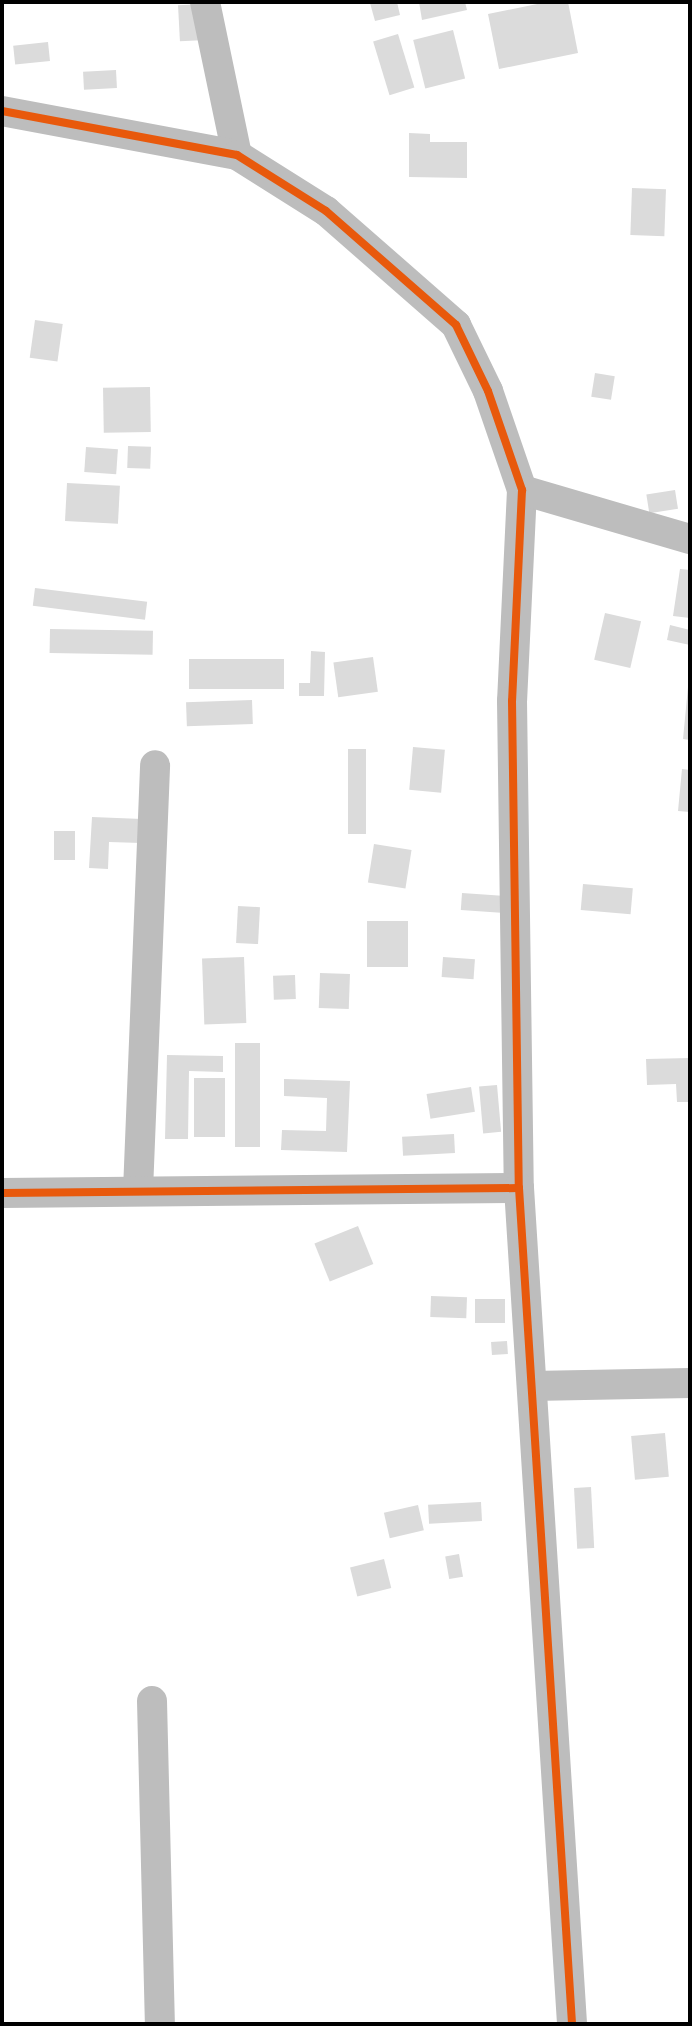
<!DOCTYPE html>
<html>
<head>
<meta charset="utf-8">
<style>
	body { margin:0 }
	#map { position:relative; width:692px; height:2026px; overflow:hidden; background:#fff; font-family:"Archivo Narrow",sans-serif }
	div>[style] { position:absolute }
	.building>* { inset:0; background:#dbdbdb; transform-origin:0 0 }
	.street>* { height:30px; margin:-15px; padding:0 15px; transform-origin:15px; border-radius:15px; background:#bdbdbd }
	.cycleway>* { height:8px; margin:-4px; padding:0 4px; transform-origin:4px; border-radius:4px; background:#e8590c }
	span { translate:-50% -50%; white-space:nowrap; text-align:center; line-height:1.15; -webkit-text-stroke:6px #fff; paint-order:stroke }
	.frame { position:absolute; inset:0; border:4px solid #000; pointer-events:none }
</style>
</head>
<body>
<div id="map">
	<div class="building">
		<div style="clip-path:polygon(397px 2px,400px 15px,375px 21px,370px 3px)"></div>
		<div style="clip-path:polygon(419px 2px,465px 2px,467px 10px,422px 20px)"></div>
		<div style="clip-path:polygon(547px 2px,568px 2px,578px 53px,499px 69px,488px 14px)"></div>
		<div style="left:204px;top:4px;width:36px;height:26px;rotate:87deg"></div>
		<div style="left:453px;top:30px;width:50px;height:41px;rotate:76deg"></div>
		<div style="left:398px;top:34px;width:56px;height:26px;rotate:73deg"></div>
		<div style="left:48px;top:42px;width:19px;height:35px;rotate:84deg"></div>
		<div style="left:116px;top:70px;width:18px;height:33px;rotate:87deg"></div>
		<div style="clip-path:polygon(409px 133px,430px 134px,430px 142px,467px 142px,467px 178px,409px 177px)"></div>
		<div style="left:632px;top:188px;width:34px;height:47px;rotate:2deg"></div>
		<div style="left:35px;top:320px;width:28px;height:38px;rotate:8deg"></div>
		<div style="left:595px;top:373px;width:20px;height:24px;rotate:9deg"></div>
		<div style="left:150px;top:387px;width:45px;height:47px;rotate:89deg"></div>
		<div style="left:128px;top:446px;width:23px;height:22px;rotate:2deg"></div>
		<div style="left:86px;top:447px;width:32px;height:25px;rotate:4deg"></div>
		<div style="left:67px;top:483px;width:53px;height:38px;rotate:3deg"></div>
		<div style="left:675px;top:490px;width:19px;height:29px;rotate:81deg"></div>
		<div style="clip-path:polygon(680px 569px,690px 570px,690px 618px,673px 616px)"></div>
		<div style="left:35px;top:588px;width:113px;height:18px;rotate:7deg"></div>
		<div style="left:605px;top:613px;width:37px;height:48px;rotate:13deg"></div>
		<div style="clip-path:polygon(670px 625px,690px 630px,690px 645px,667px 640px)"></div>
		<div style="left:50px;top:629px;width:103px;height:24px;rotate:1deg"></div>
		<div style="clip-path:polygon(311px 651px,325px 652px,324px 696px,299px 696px,299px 683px,310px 683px)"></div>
		<div style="left:373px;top:657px;width:35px;height:40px;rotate:82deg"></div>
		<div style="left:189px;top:659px;width:95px;height:30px"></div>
		<div style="clip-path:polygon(688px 687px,690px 687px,690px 740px,683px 739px)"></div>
		<div style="left:252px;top:700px;width:24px;height:66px;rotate:88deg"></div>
		<div style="left:413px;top:747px;width:32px;height:43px;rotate:5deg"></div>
		<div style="left:348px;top:749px;width:18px;height:85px"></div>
		<div style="clip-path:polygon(682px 769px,690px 770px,690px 812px,678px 811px)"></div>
		<div style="clip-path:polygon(92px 817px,142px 819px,141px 843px,109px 842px,108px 869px,89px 868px)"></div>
		<div style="left:54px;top:831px;width:21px;height:29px"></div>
		<div style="left:374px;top:844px;width:38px;height:39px;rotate:9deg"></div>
		<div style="left:583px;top:884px;width:50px;height:26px;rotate:5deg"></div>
		<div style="left:462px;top:893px;width:40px;height:17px;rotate:4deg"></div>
		<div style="left:238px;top:906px;width:22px;height:37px;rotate:3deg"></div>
		<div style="left:367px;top:921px;width:41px;height:46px"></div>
		<div style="left:244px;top:957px;width:66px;height:42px;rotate:88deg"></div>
		<div style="left:443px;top:957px;width:32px;height:20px;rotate:4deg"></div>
		<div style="left:320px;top:973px;width:30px;height:35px;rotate:2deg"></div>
		<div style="left:295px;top:975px;width:24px;height:22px;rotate:88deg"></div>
		<div style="left:235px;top:1043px;width:25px;height:104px"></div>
		<div style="clip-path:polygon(167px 1055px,223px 1056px,223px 1072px,189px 1071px,188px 1139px,165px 1139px)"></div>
		<div style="clip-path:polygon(690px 1058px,690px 1102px,677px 1102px,676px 1084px,647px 1085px,646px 1059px)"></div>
		<div style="left:194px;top:1078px;width:31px;height:59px"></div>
		<div style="clip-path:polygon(284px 1079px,350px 1081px,347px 1152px,281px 1150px,282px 1130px,326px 1131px,327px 1098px,284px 1096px)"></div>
		<div style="left:497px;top:1085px;width:47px;height:18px;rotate:85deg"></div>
		<div style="left:471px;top:1087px;width:25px;height:45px;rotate:81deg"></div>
		<div style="left:454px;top:1134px;width:19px;height:52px;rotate:87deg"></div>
		<div style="left:358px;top:1226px;width:41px;height:47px;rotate:68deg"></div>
		<div style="left:431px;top:1296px;width:36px;height:21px;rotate:2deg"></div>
		<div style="left:475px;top:1299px;width:30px;height:24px"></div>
		<div style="left:507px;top:1341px;width:13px;height:16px;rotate:86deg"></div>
		<div style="left:665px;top:1433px;width:44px;height:34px;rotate:85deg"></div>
		<div style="left:591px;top:1487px;width:61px;height:17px;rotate:87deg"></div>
		<div style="left:481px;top:1502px;width:19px;height:53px;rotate:87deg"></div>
		<div style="left:418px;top:1505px;width:26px;height:35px;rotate:77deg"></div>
		<div style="left:459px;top:1554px;width:23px;height:14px;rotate:80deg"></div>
		<div style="left:384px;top:1559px;width:30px;height:35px;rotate:76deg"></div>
	</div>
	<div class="street">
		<div style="left:205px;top:2px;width:156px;rotate:78.2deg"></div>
		<div style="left:2px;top:111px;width:239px;rotate:10.6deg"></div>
		<div style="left:237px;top:155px;width:105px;rotate:32.2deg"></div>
		<div style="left:326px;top:211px;width:173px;rotate:41.2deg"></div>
		<div style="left:456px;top:325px;width:73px;rotate:64.1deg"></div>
		<div style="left:488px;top:391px;width:105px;rotate:71deg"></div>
		<div style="left:522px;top:490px;width:211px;rotate:92.7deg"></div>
		<div style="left:512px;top:701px;width:487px;rotate:89.2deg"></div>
		<div style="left:522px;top:490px;width:175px;rotate:16.3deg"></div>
		<div style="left:138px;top:1191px;width:426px;rotate:-87.7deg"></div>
		<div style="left:2px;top:1193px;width:517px;rotate:-0.55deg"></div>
		<div style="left:519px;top:1188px;width:838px;rotate:86.37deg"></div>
		<div style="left:532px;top:1386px;width:158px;rotate:-1.1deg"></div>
		<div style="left:152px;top:1701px;width:323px;rotate:88.6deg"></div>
	</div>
	<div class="cycleway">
		<div style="left:2px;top:111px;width:239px;rotate:10.6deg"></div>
		<div style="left:237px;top:155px;width:105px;rotate:32.2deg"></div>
		<div style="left:326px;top:211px;width:173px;rotate:41.2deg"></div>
		<div style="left:456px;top:325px;width:73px;rotate:64.1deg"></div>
		<div style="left:488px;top:391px;width:105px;rotate:71deg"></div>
		<div style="left:522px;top:490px;width:211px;rotate:92.7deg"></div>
		<div style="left:512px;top:701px;width:487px;rotate:89.2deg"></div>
		<div style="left:2px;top:1193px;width:517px;rotate:-0.55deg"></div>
		<div style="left:519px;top:1188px;width:838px;rotate:86.37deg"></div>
	</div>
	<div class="frame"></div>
</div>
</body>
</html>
